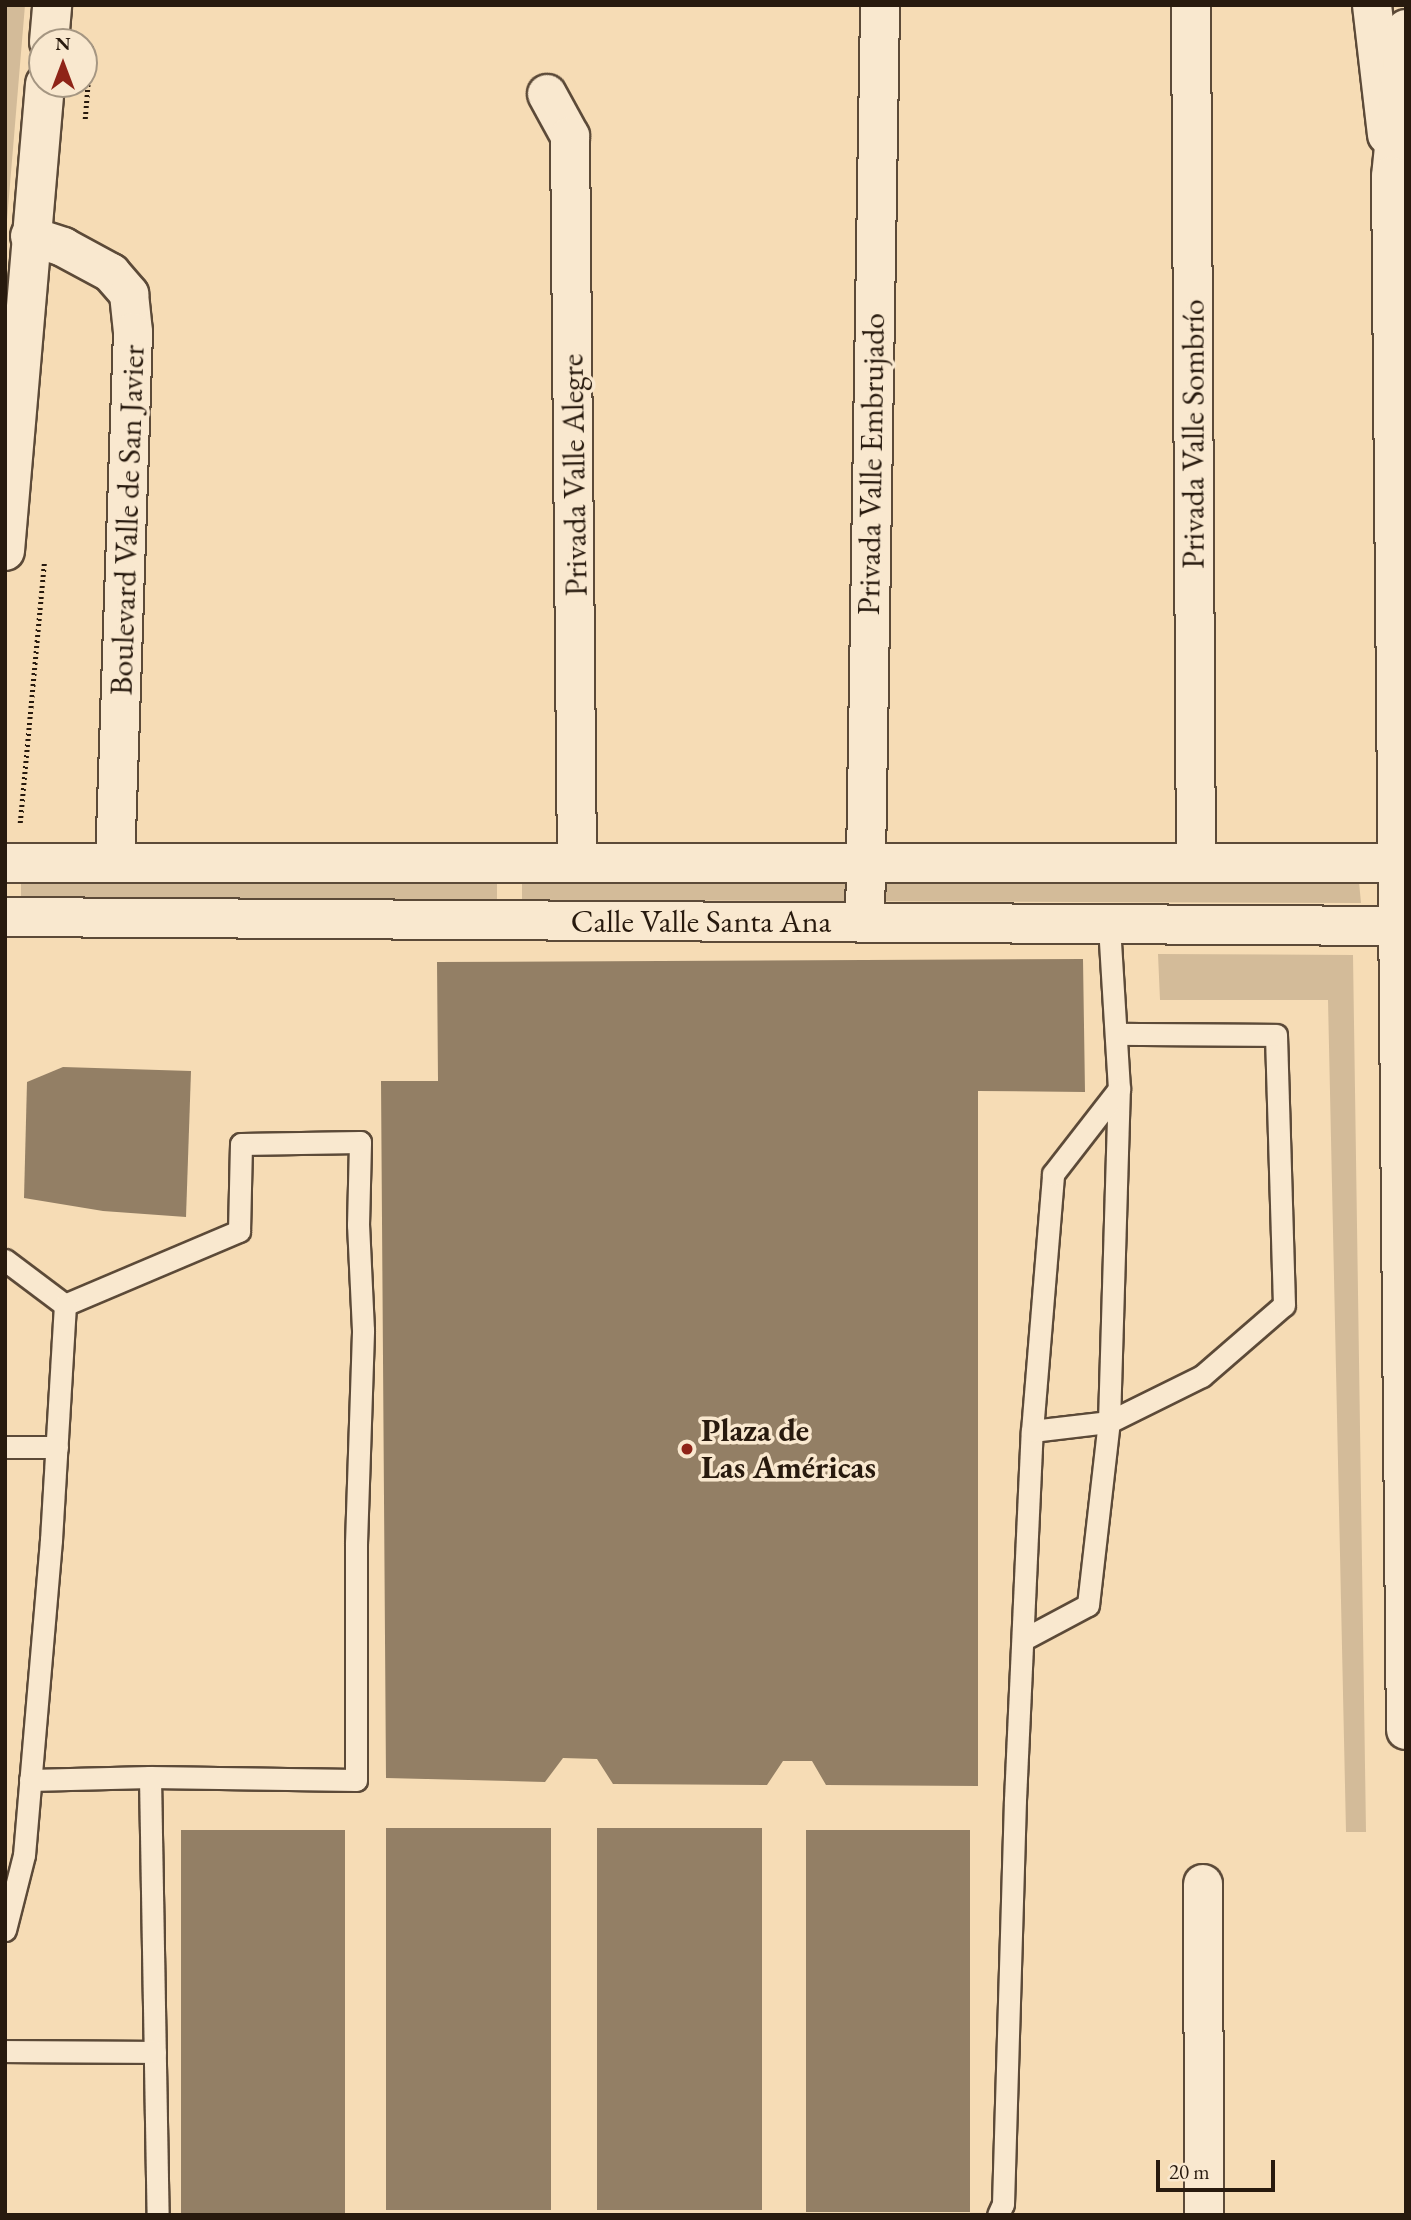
<!DOCTYPE html>
<html>
<head>
<meta charset="utf-8">
<style>
	body { margin:0 }
	#map { position:relative; width:1411px; height:2220px; overflow:hidden; background:#f6dcb5; font-family:"EB Garamond",serif }
	div>[style] { position:absolute }
	.green>* { inset:0; background:#d3bb99; transform-origin:0 0 }
	.building>* { inset:0; background:#937f65; transform-origin:0 0 }
	.path>* { height:4.5px; margin-top:-2.25px; transform-origin:0; background:repeating-linear-gradient(90deg,#281a0e 0 2px,transparent 0 5.5px) }
	.roads { filter:drop-shadow(2px 0 #5c4a38) drop-shadow(-2px 0 #5c4a38) drop-shadow(0 2px #5c4a38) drop-shadow(0 -2px #5c4a38) }
	.service>* { height:21px; margin:-10.5px; padding:0 10.5px; transform-origin:10.5px; border-radius:10.5px; background:#f9e8cf }
	.minor>* { height:38px; margin:-19px; padding:0 19px; transform-origin:19px; border-radius:19px; background:#f9e8cf }
	.tertiary>* { height:38px; margin:-19px; padding:0 19px; transform-origin:19px; border-radius:19px; background:#f9e8cf }
	.secondary>* { height:38px; margin:-19px; padding:0 19px; transform-origin:19px; border-radius:19px; background:#f9e8cf }
	.dots>* { width:19px; height:19px; translate:-50% -50%; box-sizing:border-box; border:4px solid #f9e8cf; border-radius:50% }
	span { translate:-50% -50%; white-space:nowrap; text-align:center; line-height:1.15; -webkit-text-stroke:7px #f9e8cf; paint-order:stroke }
	.street-label { font-size:32px; color:#281a0e }
	.poi-label { font-size:32px; color:#281a0e; font-weight:700 }
	.left { translate:0 -50%; text-align:left }
	.frame { position:absolute; inset:0; border:7px solid #281a0e; pointer-events:none }
	.north { position:absolute; left:28px; top:28px; width:70px; height:70px; box-sizing:border-box; background:#f9e8cf; border:2px solid #a59682; border-radius:50%; rotate:0deg; font-size:19px; font-weight:700; line-height:28px; text-align:center; color:#281a0e }
	.north::after { content:''; display:block; margin:auto; width:24px; height:32px; background:#8f2418; clip-path:polygon(50% 0,100% 100%,50% 72%,0 100%) }
	.scale { position:absolute; left:1156px; top:2160px; width:119px; height:32px; box-sizing:border-box; border:4px solid #281a0e; border-top:0; padding-left:9px; font-size:21px; line-height:24px; white-space:nowrap; color:#281a0e; -webkit-text-stroke:5px #f9e8cf; paint-order:stroke }
</style>
</head>
<body>
<div id="map">
	<div class="green">
		<div style="clip-path:polygon(5px 5px,25px 5px,5px 244px)"></div>
		<div style="left:21px;top:882px;width:476px;height:18px"></div>
		<div style="clip-path:polygon(522px 882px,1359px 882px,1361px 903px,522px 900px)"></div>
		<div style="clip-path:polygon(1158px 954px,1353px 955px,1366px 1832px,1346px 1832px,1328px 1000px,1160px 1000px)"></div>
	</div>
	<div class="building">
		<div style="clip-path:polygon(1083px 959px,1085px 1092px,978px 1091px,978px 1786px,826px 1785px,812px 1761px,783px 1761px,767px 1785px,613px 1784px,597px 1759px,563px 1758px,545px 1782px,386px 1778px,381px 1081px,438px 1081px,437px 962px)"></div>
		<div style="clip-path:polygon(63px 1067px,191px 1071px,186px 1217px,103px 1211px,24px 1198px,27px 1082px)"></div>
		<div style="left:551px;top:1828px;width:382px;height:165px;rotate:90deg"></div>
		<div style="left:762px;top:1828px;width:382px;height:165px;rotate:90deg"></div>
		<div style="left:181px;top:1830px;width:164px;height:385px"></div>
		<div style="left:806px;top:1830px;width:164px;height:382px"></div>
	</div>
	<div class="path">
		<div style="left:85px;top:119px;width:74px;rotate:-85.4deg"></div>
		<div style="left:20px;top:823px;width:261px;rotate:-84.7deg"></div>
	</div>
	<div class="roads">
		<div class="service">
			<div style="left:5px;top:1260px;width:75px;rotate:36.9deg"></div>
			<div style="left:1032px;top:1431px;width:78px;rotate:-6.7deg"></div>
			<div style="left:1109px;top:1422px;width:104px;rotate:-26.3deg"></div>
			<div style="left:1202px;top:1376px;width:108px;rotate:-40.9deg"></div>
			<div style="left:1284px;top:1305px;width:270px;rotate:-91.7deg"></div>
			<div style="left:1276px;top:1035px;width:160px;rotate:-179.6deg"></div>
			<div style="left:5px;top:1447px;width:52px"></div>
			<div style="left:1024px;top:1639px;width:72px;rotate:-28deg"></div>
			<div style="left:1088px;top:1605px;width:184px;rotate:-83.5deg"></div>
			<div style="left:1109px;top:1422px;width:333px;rotate:-88.3deg"></div>
			<div style="left:1119px;top:1089px;width:165px;rotate:-93.5deg"></div>
			<div style="left:150px;top:1777px;width:438px;rotate:89deg"></div>
			<div style="left:30px;top:1780px;width:120px;rotate:-1.4deg"></div>
			<div style="left:150px;top:1777px;width:206px;rotate:0.8deg"></div>
			<div style="left:356px;top:1780px;width:237px;rotate:-90deg"></div>
			<div style="left:356px;top:1543px;width:213px;rotate:-88.1deg"></div>
			<div style="left:363px;top:1330px;width:105px;rotate:-92.7deg"></div>
			<div style="left:358px;top:1225px;width:83px;rotate:-88.6deg"></div>
			<div style="left:360px;top:1142px;width:119px;rotate:179deg"></div>
			<div style="left:241px;top:1144px;width:87px;rotate:91.3deg"></div>
			<div style="left:239px;top:1231px;width:189px;rotate:157deg"></div>
			<div style="left:5px;top:1930px;width:77px;rotate:-75.8deg"></div>
			<div style="left:24px;top:1855px;width:316px;rotate:-85.1deg"></div>
			<div style="left:51px;top:1540px;width:235px;rotate:-86.6deg"></div>
			<div style="left:5px;top:2051px;width:150px;rotate:0.4deg"></div>
			<div style="left:998px;top:2215px;width:12px;rotate:-66deg"></div>
			<div style="left:1003px;top:2204px;width:404px;rotate:-88.3deg"></div>
			<div style="left:1015px;top:1800px;width:369px;rotate:-87.4deg"></div>
			<div style="left:1032px;top:1431px;width:258px;rotate:-85.3deg"></div>
			<div style="left:1053px;top:1174px;width:108px;rotate:-52.2deg"></div>
		</div>
		<div class="minor">
			<div style="left:1191px;top:5px;width:858px;rotate:89.67deg"></div>
			<div style="left:547px;top:94px;width:48px;rotate:61.3deg"></div>
			<div style="left:570px;top:136px;width:727px;rotate:89.45deg"></div>
			<div style="left:30px;top:236px;width:35px;rotate:18deg"></div>
			<div style="left:63px;top:247px;width:55px;rotate:28.4deg"></div>
			<div style="left:111px;top:273px;width:28px;rotate:49deg"></div>
			<div style="left:129px;top:294px;width:38px;rotate:84deg"></div>
			<div style="left:133px;top:332px;width:531px;rotate:91.94deg"></div>
			<div style="left:865px;top:922px;width:917px;rotate:-89.06deg"></div>
			<div style="left:1203px;top:1884px;width:331px;rotate:89.8deg"></div>
		</div>
		<div class="tertiary">
			<div style="left:1372px;top:5px;width:131px;rotate:83.4deg"></div>
			<div style="left:5px;top:863px;width:1390px"></div>
			<div style="left:5px;top:917px;width:1392px;rotate:0.37deg"></div>
		</div>
		<div class="secondary">
			<div style="left:1406px;top:29px;width:148px;rotate:95.8deg"></div>
			<div style="left:1391px;top:176px;width:1554px;rotate:89.45deg"></div>
			<div style="left:49px;top:42px;width:37px;rotate:-85deg"></div>
			<div style="left:5px;top:551px;width:469px;rotate:-85.1deg"></div>
		</div>
	</div>
	<div class="dots">
		<div style="left:687px;top:1449px;background:#8f2418"></div>
	</div>
	<div class="street-label">
		<span style="left:1193px;top:434px;rotate:-90deg">Privada Valle Sombrío</span>
		<span style="left:871px;top:464px;rotate:-89deg">Privada Valle Embrujado</span>
		<span style="left:574px;top:475px;rotate:-91deg">Privada Valle Alegre</span>
		<span style="left:127px;top:520px;rotate:-88deg">Boulevard Valle de San Javier</span>
		<span style="left:701px;top:921px">Calle Valle Santa Ana</span>
	</div>
	<div class="poi-label">
		<span class="left" style="left:701px;top:1449px">Plaza de<br>Las Américas</span>
	</div>
	<div class="frame"></div>
	<div class="north">N</div>
	<div class="scale">20 m</div>
</div>
</body>
</html>
